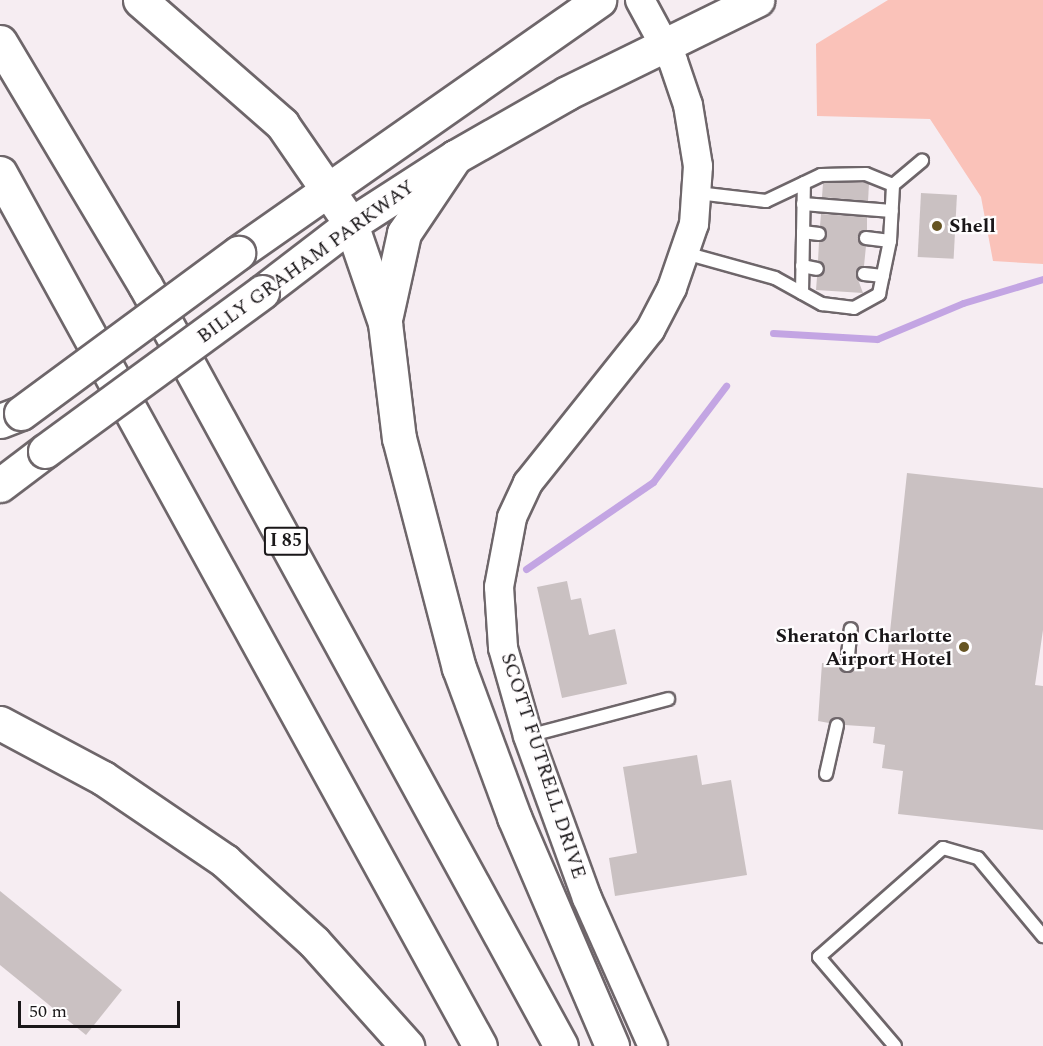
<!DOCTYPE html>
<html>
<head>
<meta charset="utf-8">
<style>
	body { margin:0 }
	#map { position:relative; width:1043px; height:1046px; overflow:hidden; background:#f6edf2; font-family:Spectral,serif }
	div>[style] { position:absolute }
	.green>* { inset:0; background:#fac2b9 }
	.stream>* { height:7px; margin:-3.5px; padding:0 3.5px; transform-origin:3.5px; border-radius:3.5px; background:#c3a5e3 }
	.building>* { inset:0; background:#cac1c2; transform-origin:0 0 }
	.roads { filter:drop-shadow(2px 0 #6e666a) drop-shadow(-2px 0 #6e666a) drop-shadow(0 2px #6e666a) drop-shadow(0 -2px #6e666a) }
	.service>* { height:12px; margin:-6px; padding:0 6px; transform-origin:6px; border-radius:6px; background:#fff }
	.tertiary>* { height:28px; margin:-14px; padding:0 14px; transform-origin:14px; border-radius:14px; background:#fff }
	.trunk>* { height:33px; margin:-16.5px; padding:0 16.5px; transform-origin:16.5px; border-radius:16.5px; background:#fff }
	.motorway>* { height:33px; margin:-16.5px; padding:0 16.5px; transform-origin:16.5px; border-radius:16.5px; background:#fff }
	.bridges { filter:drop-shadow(2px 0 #6e666a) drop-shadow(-2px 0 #6e666a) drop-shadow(0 2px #6e666a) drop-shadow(0 -2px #6e666a) }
	.trunk-bridge>* { height:33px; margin:-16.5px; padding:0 16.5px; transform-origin:16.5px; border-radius:16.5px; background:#fff }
	.dots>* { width:16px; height:16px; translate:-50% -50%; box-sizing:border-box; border:3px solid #fffdfe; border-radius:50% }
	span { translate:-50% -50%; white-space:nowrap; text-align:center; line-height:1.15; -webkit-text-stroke:4.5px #fffdfe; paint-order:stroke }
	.shield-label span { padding:2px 4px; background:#fffdfe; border:2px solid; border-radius:4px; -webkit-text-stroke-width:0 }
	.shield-label { font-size:18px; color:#1a1719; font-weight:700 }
	.poi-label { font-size:20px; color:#1a1719; font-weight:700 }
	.left { translate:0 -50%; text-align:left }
	.right { translate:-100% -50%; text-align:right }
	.street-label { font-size:20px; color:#1a1719 }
	.scale { position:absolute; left:18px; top:1001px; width:162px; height:27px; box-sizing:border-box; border:3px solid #1a1719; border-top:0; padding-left:8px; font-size:18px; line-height:21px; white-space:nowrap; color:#1a1719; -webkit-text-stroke:4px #fffdfe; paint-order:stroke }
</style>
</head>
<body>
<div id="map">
	<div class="green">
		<div style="clip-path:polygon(888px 0,1043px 0,1043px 264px,993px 261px,981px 197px,930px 119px,817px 116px,816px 44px)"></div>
	</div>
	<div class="stream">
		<div style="left:773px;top:333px;width:104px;rotate:3.3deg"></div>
		<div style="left:877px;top:339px;width:93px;rotate:-22.7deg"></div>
		<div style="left:963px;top:303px;width:84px;rotate:-16.7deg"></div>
		<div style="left:526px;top:569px;width:154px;rotate:-34.4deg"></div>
		<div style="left:653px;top:482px;width:121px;rotate:-52.8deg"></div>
	</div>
	<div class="building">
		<div style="clip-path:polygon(823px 183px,864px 182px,869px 184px,868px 201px,822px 197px)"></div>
		<div style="left:921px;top:193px;width:36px;height:64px;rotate:3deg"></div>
		<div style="clip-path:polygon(821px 214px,867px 217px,867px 230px,858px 238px,866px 246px,864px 266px,856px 274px,863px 293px,816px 290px,817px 277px,825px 270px,818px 261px,819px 242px,827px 234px,820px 226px)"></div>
		<div style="clip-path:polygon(907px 473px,1043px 488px,1043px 630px,1035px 685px,1043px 686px,1043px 830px,898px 814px,903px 771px,882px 768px,885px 745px,873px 743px,875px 727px,845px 725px,838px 717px,829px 723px,818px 721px,822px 663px,839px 664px,847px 673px,855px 666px,886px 669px)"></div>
		<div style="clip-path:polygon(567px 581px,571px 600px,581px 598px,589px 635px,615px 629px,627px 684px,562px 698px,537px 587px)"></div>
		<div style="clip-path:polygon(697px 755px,702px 785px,731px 780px,747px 875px,615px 896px,609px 858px,637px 853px,623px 767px)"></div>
		<div style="clip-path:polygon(0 891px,122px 990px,86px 1035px,0 965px)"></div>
	</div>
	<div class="roads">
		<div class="service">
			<div style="left:893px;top:185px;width:38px;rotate:-40deg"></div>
			<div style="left:803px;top:204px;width:89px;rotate:4.5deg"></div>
			<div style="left:803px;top:232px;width:16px;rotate:7deg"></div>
			<div style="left:866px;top:238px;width:24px;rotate:7deg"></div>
			<div style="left:685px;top:253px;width:93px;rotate:15.5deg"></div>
			<div style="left:775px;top:278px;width:54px;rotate:29deg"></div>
			<div style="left:822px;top:304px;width:32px;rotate:7deg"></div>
			<div style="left:854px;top:308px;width:29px;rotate:-29deg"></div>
			<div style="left:879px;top:294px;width:54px;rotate:-78.3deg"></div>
			<div style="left:890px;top:241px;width:56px;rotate:-86.9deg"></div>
			<div style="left:893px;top:185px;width:29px;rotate:-158deg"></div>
			<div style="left:866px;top:174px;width:45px;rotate:178.7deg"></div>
			<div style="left:821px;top:175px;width:61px;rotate:154.7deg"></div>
			<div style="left:766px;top:201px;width:69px;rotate:-173.4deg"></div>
			<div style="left:802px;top:266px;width:15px;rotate:11deg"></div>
			<div style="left:864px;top:274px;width:19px;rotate:6deg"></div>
			<div style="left:802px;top:293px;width:110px;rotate:-89deg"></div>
			<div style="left:847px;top:665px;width:36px;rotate:-84deg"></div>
			<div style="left:528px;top:736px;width:145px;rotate:-14.8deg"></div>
			<div style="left:826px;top:774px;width:50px;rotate:-77.3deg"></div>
			<div style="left:895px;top:1046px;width:117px;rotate:-130.5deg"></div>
			<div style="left:819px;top:957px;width:165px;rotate:-41.3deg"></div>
			<div style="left:943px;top:848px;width:36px;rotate:16deg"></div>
			<div style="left:978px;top:858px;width:102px;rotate:50.2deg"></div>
		</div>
		<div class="tertiary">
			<div style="left:640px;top:0;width:69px;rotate:61.6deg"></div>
			<div style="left:673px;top:61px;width:46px;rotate:71.2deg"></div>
			<div style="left:688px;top:105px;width:62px;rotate:80.7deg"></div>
			<div style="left:698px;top:166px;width:58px;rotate:93.9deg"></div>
			<div style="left:694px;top:224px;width:68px;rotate:109deg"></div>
			<div style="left:672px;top:288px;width:47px;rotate:117.6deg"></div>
			<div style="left:650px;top:330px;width:196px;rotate:128.6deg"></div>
			<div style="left:528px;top:483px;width:38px;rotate:115deg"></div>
			<div style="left:512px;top:518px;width:70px;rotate:100.7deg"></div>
			<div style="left:499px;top:587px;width:61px;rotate:86.2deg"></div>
			<div style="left:503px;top:648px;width:91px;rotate:74.1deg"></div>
			<div style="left:528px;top:736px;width:172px;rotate:70deg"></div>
			<div style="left:587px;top:898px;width:162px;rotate:66deg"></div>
		</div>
		<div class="trunk">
			<div style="left:238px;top:253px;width:441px;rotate:-35deg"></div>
			<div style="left:262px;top:292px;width:112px;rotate:-37.4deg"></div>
			<div style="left:351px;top:224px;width:124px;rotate:-32.8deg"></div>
			<div style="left:455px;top:157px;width:129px;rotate:-29.7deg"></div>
			<div style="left:567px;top:93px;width:212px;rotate:-26.1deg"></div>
			<div style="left:0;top:485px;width:56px;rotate:-37.1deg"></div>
		</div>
		<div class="motorway">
			<div style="left:140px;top:0;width:189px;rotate:41.1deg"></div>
			<div style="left:282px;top:124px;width:121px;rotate:55.4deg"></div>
			<div style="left:351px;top:224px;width:105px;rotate:71deg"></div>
			<div style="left:385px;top:323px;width:116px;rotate:83.1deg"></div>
			<div style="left:399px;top:438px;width:238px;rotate:75.4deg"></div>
			<div style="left:459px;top:668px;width:159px;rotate:69.7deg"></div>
			<div style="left:514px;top:817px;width:249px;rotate:66.8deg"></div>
			<div style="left:0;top:42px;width:283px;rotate:59.2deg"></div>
			<div style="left:145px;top:285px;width:867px;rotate:61.34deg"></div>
			<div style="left:0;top:173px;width:996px;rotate:61.2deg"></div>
			<div style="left:386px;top:315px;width:84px;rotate:-77.6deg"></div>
			<div style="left:404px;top:233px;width:92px;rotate:-56.1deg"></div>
			<div style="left:0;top:421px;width:22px;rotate:-21deg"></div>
			<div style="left:0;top:723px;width:117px;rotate:28.1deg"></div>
			<div style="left:103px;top:778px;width:148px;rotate:34.2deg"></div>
			<div style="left:225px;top:861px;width:120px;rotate:42.3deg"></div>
			<div style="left:314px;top:942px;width:140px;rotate:48.2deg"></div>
		</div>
	</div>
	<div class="bridges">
		<div class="trunk-bridge">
			<div style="left:21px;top:413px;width:270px;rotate:-36.4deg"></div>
			<div style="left:45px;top:451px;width:269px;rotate:-36.2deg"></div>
		</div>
	</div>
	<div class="dots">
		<div style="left:937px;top:226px;background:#665422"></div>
		<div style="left:964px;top:647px;background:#665422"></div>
	</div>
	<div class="shield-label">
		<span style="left:286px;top:541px">I 85</span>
	</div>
	<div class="poi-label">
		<span class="left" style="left:949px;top:226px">Shell</span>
		<span class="right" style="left:952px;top:648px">Sheraton Charlotte<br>Airport Hotel</span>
	</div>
	<div class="street-label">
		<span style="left:306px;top:262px;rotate:-36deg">BILLY GRAHAM PARKWAY</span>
		<span style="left:543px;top:766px;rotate:72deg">SCOTT FUTRELL DRIVE</span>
	</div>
	<div class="scale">50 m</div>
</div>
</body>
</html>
